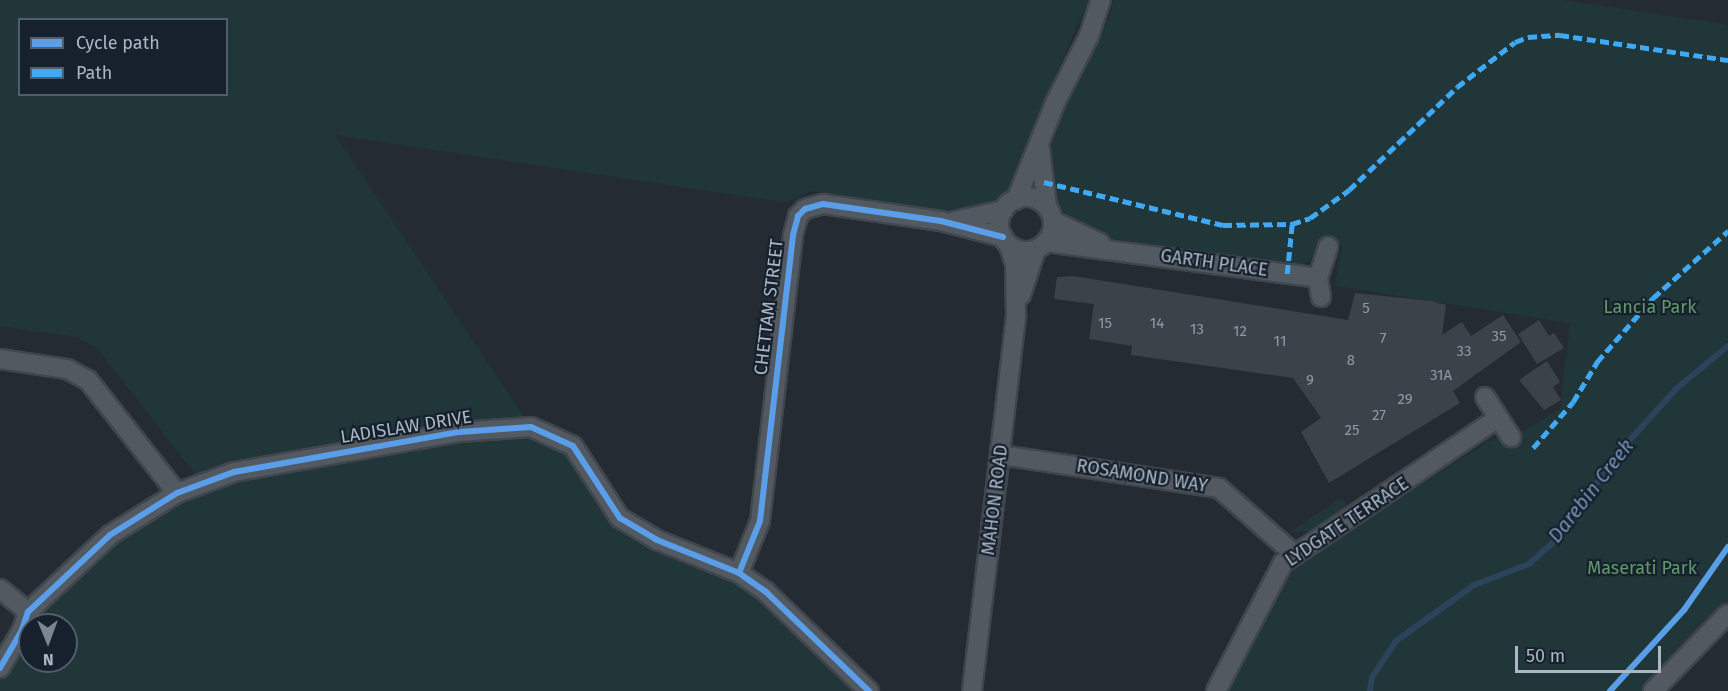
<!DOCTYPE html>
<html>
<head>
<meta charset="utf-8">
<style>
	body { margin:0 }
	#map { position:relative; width:1728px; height:691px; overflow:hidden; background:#242b33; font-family:"Fira Sans",sans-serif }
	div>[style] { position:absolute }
	.green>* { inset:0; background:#203639 }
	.stream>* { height:6px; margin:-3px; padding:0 3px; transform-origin:3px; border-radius:3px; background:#2c435c }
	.building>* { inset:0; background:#3b4249 }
	.roads { filter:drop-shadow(2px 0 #40464c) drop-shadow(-2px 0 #40464c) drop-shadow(0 2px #40464c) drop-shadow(0 -2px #40464c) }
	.minor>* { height:18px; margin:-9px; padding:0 9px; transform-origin:9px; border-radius:9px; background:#535961 }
	.minor>.ring { margin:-9px; padding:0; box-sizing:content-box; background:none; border:18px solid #535961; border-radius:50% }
	.quiet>* { height:4.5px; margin-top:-2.25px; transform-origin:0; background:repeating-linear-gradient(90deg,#3fa9f5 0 9px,transparent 0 13.5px) }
	.cycleway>* { height:6px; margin:-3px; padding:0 3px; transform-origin:3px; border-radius:3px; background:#5a9eea }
	span { translate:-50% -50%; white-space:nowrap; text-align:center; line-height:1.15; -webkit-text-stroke:4.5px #17212d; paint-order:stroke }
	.number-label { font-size:15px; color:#8f9aa7 }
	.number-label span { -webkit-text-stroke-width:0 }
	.street-label { font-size:18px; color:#abb7c6 }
	.park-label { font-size:18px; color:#61996b }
	.water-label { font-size:20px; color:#708fb2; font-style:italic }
	.legend { position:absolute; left:18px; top:18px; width:210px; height:78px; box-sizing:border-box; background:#17212d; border:2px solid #525d6a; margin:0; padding:8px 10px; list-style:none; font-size:18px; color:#abb7c6 }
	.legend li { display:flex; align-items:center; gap:12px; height:30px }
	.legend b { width:30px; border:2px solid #525d6a }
	.north { position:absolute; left:18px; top:613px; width:60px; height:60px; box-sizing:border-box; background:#17212d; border:2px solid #525d6a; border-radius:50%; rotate:179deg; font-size:16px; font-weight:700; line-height:24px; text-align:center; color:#abb7c6 }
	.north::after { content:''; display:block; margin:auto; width:21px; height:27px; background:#7c8693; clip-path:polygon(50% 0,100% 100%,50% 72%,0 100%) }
	.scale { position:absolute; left:1515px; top:646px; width:146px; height:27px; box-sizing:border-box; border:3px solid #abb7c6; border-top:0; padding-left:8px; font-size:18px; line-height:21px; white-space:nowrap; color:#abb7c6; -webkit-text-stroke:4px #17212d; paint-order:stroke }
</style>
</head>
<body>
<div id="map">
	<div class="green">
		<div style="clip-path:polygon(evenodd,0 0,1089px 0,1041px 108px,1027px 155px,1012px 190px,996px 203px,956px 213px,812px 191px,788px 202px,775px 201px,335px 135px,531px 427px,573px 446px,641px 531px,640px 545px,705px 568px,741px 586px,854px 691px,0 691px,0 668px,22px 630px,110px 535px,202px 483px,97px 348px,76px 337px,0 326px,0 0,20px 20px,226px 20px,226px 94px,20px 94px,20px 20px,0 0,30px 625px,66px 625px,66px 661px,30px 661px,30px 625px)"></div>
		<div style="clip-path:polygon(1113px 0,1564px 0,1728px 25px,1728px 604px,1644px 691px,1228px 691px,1279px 589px,1301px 562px,1489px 441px,1499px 438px,1505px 442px,1560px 409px,1570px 323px,1335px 286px,1342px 245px,1320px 241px,1310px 261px,1295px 267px,1103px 237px,1070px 221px,1051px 192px,1047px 169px,1052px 144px,1067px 100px,1109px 18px)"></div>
		<div style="clip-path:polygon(1342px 497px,1348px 507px,1310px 531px,1290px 532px)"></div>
	</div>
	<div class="stream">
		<div style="left:1370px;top:691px;width:14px;rotate:-82deg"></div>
		<div style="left:1372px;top:677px;width:43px;rotate:-56.3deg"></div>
		<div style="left:1396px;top:641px;width:96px;rotate:-35.7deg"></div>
		<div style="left:1474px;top:585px;width:59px;rotate:-20.9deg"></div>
		<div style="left:1529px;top:564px;width:39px;rotate:-42deg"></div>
		<div style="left:1558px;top:538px;width:105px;rotate:-54.7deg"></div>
		<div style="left:1619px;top:452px;width:86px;rotate:-47.8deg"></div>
		<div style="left:1677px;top:388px;width:66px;rotate:-39.5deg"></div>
	</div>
	<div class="building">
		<div style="clip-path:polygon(1073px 276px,1348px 320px,1355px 293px,1431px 301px,1446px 305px,1442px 335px,1462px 322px,1471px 336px,1503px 315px,1521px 342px,1453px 391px,1460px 403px,1329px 483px,1301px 432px,1321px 418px,1293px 378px,1131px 355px,1132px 346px,1089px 339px,1094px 304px,1054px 299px,1057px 277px)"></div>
		<div style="clip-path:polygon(1539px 320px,1549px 336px,1554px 333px,1564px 348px,1537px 364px,1518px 334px)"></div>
		<div style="clip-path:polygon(1547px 361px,1560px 382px,1553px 387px,1561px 400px,1544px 410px,1519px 380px)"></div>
	</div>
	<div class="roads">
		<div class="minor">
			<div style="left:1040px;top:149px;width:58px;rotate:83.1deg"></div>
			<div class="ring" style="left:999px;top:197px;width:36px;height:36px"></div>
			<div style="left:1016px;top:200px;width:107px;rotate:-68deg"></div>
			<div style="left:1056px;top:101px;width:73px;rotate:-63.1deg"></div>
			<div style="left:1089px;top:36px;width:38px;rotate:-72deg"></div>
			<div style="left:955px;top:221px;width:50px;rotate:-12.7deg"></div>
			<div style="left:1053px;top:221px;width:52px;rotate:25.1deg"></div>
			<div style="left:1046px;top:242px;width:274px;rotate:7.5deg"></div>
			<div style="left:1021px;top:295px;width:48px;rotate:-71.9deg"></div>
			<div style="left:1321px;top:297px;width:19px;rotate:-99deg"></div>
			<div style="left:1318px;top:278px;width:33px;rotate:-72deg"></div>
			<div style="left:0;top:359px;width:68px;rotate:8.5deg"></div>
			<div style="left:67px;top:369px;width:24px;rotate:28deg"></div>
			<div style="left:88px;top:380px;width:144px;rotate:51.8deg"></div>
			<div style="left:1485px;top:397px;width:48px;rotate:57deg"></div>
			<div style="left:1001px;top:455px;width:220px;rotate:8.6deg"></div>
			<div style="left:1219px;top:488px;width:100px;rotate:41.3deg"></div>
			<div style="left:739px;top:573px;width:56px;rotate:-68deg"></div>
			<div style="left:760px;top:521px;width:288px;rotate:-83.4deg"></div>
			<div style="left:793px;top:235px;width:20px;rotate:-75deg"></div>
			<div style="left:798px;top:216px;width:10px;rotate:-45deg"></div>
			<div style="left:805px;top:209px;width:19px;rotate:-16deg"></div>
			<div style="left:823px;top:204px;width:119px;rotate:8.2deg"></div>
			<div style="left:941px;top:221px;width:64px;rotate:14.5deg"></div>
			<div style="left:0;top:589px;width:36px;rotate:39deg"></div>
			<div style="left:0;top:668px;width:44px;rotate:-59.9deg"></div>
			<div style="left:22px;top:630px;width:19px;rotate:-72deg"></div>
			<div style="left:28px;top:612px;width:112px;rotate:-43.2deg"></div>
			<div style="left:110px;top:535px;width:79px;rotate:-32.1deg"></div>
			<div style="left:177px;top:493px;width:61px;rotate:-20.2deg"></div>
			<div style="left:234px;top:472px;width:229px;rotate:-10.1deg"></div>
			<div style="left:459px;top:432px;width:72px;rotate:-4deg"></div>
			<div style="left:531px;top:427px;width:46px;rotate:24.3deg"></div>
			<div style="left:573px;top:446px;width:86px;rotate:56.9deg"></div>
			<div style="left:620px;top:518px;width:43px;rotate:30.7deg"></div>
			<div style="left:657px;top:540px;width:88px;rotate:21.9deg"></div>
			<div style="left:739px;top:573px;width:33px;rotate:35deg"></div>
			<div style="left:766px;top:592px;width:143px;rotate:43.9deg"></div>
			<div style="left:972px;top:691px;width:380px;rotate:-83.3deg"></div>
			<div style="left:1016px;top:314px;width:50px;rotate:-91.1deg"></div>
			<div style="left:1015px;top:264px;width:20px;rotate:-108deg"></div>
			<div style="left:1216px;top:691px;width:144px;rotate:-62.4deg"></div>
			<div style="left:1283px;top:563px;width:259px;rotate:-34deg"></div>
			<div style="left:1653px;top:691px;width:107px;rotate:-45.8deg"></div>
		</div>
	</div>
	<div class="quiet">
		<div style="left:1044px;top:182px;width:184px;rotate:13.5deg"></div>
		<div style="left:1223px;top:225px;width:69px;rotate:-0.8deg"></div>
		<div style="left:1292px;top:224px;width:19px;rotate:-18deg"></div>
		<div style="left:1310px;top:218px;width:48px;rotate:-35.7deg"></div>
		<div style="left:1349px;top:190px;width:149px;rotate:-43.6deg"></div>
		<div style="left:1457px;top:87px;width:73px;rotate:-37.8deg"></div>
		<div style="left:1515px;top:42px;width:14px;rotate:-21deg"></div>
		<div style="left:1528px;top:37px;width:32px;rotate:-4deg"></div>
		<div style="left:1560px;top:35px;width:170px;rotate:8.5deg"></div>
		<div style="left:1287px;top:274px;width:50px;rotate:-84.3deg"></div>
		<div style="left:1533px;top:448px;width:61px;rotate:-49deg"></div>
		<div style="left:1573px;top:402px;width:47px;rotate:-59deg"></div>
		<div style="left:1597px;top:362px;width:85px;rotate:-48.8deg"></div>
		<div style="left:1653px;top:298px;width:101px;rotate:-41.8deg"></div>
	</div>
	<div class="cycleway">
		<div style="left:739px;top:573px;width:56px;rotate:-68deg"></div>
		<div style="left:760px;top:521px;width:288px;rotate:-83.4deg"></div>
		<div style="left:793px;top:235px;width:20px;rotate:-75deg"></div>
		<div style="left:798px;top:216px;width:10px;rotate:-45deg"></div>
		<div style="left:805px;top:209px;width:19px;rotate:-16deg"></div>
		<div style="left:823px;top:204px;width:119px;rotate:8.2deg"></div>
		<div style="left:941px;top:221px;width:64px;rotate:14.5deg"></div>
		<div style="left:0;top:668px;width:44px;rotate:-59.9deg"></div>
		<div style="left:22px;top:630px;width:19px;rotate:-72deg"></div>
		<div style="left:28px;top:612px;width:112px;rotate:-43.2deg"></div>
		<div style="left:110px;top:535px;width:79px;rotate:-32.1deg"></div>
		<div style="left:177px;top:493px;width:61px;rotate:-20.2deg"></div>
		<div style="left:234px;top:472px;width:229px;rotate:-10.1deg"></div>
		<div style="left:459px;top:432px;width:72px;rotate:-4deg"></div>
		<div style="left:531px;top:427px;width:46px;rotate:24.3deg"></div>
		<div style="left:573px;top:446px;width:86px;rotate:56.9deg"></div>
		<div style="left:620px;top:518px;width:43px;rotate:30.7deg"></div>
		<div style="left:657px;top:540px;width:88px;rotate:21.9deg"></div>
		<div style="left:739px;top:573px;width:33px;rotate:35deg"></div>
		<div style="left:766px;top:592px;width:143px;rotate:43.9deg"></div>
		<div style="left:1610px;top:691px;width:110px;rotate:-47.6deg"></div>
		<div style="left:1684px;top:610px;width:77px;rotate:-55.1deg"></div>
	</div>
	<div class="number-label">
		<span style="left:1366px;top:309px">5</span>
		<span style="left:1105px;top:324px">15</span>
		<span style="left:1157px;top:324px">14</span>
		<span style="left:1197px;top:330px">13</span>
		<span style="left:1240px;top:332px">12</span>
		<span style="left:1499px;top:337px">35</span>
		<span style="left:1383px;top:339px">7</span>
		<span style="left:1280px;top:342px">11</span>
		<span style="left:1464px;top:352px">33</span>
		<span style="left:1351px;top:361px">8</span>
		<span style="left:1441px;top:376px">31A</span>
		<span style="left:1310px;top:381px">9</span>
		<span style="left:1405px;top:400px">29</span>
		<span style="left:1379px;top:416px">27</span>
		<span style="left:1352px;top:431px">25</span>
	</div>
	<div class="street-label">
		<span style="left:1214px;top:263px;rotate:8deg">GARTH PLACE</span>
		<span style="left:769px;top:307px;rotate:-83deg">CHETTAM STREET</span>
		<span style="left:406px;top:427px;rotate:-9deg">LADISLAW DRIVE</span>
		<span style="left:1142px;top:476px;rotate:9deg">ROSAMOND WAY</span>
		<span style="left:995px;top:500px;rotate:-83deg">MAHON ROAD</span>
		<span style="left:1347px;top:522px;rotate:-34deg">LYDGATE TERRACE</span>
	</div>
	<div class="park-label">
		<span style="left:1650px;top:307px">Lancia Park</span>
		<span style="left:1642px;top:568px">Maserati Park</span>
	</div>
	<div class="water-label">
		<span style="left:1591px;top:491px;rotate:-52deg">Darebin Creek</span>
	</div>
	<ul class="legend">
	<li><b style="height:8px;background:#5a9eea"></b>Cycle path</li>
	<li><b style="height:8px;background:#3fa9f5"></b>Path</li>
	</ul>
	<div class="north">N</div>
	<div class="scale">50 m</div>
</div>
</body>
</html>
